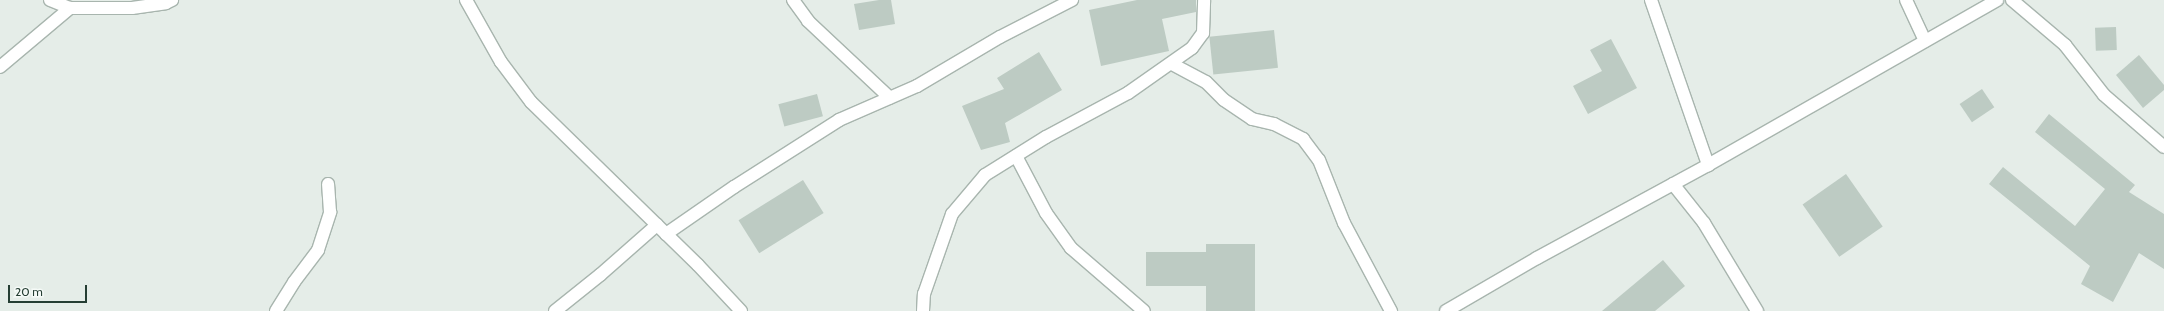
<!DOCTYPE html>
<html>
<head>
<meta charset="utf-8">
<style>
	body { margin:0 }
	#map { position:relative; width:2164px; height:311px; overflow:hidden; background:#e5ede8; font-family:Cabin,sans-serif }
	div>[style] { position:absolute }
	.building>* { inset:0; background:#bdcbc3; transform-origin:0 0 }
	.roads { filter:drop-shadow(1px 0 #a8b5ae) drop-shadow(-1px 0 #a8b5ae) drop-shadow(0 1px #a8b5ae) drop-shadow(0 -1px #a8b5ae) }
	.minor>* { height:12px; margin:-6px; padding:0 6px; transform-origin:6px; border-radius:6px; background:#fff }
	span { translate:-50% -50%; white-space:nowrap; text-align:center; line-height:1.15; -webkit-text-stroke:3.5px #f5faf7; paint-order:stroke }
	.scale { position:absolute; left:8px; top:285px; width:79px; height:18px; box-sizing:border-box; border:2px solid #253e33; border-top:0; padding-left:5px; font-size:12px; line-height:14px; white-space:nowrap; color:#253e33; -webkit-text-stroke:3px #f5faf7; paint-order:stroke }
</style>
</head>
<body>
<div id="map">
	<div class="building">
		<div style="clip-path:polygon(879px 0,891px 0,895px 24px,859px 30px,854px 4px)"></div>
		<div style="clip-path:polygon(1137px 0,1196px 0,1196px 12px,1162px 19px,1169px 51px,1101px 66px,1089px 10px)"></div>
		<div style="left:2116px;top:27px;width:23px;height:21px;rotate:88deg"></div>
		<div style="left:1274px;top:30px;width:38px;height:65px;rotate:84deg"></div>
		<div style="clip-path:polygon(1611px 39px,1637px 88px,1588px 114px,1573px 86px,1602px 71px,1590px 50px)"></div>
		<div style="clip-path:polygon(1039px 52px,1062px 90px,1005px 123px,1010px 142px,981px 150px,962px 106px,1004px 89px,997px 78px)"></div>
		<div style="clip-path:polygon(2139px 55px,2164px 85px,2164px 90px,2143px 108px,2116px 75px)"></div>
		<div style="left:1982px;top:89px;width:22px;height:27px;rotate:56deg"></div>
		<div style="left:817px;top:94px;width:23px;height:40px;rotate:75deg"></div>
		<div style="clip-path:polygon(2049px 114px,2135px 185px,2129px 192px,2164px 214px,2164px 269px,2139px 253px,2113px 302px,2081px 284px,2090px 266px,1989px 184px,2003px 167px,2075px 226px,2105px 189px,2035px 132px)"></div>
		<div style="left:1846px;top:174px;width:64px;height:53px;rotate:55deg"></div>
		<div style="left:803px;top:180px;width:39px;height:76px;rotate:58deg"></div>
		<div style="clip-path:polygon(1206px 244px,1255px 244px,1255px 311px,1206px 311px,1206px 286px,1146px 286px,1146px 252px,1206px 252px)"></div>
		<div style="clip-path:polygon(1663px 260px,1685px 286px,1655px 311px,1602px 311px)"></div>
	</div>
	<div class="roads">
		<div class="minor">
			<div style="left:50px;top:0;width:22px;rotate:22deg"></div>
			<div style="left:70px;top:8px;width:62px"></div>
			<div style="left:132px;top:8px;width:34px;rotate:-8deg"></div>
			<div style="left:166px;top:3px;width:7px;rotate:-27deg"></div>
			<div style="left:466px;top:0;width:71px;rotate:60.6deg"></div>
			<div style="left:501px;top:62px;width:50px;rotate:53.1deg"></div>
			<div style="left:531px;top:102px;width:233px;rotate:44.3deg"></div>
			<div style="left:698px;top:265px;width:63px;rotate:46.9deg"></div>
			<div style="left:793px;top:0;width:26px;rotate:54deg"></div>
			<div style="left:808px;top:21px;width:112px;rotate:43.2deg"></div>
			<div style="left:1651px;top:0;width:175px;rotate:70.9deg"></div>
			<div style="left:1906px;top:0;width:45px;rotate:65.1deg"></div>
			<div style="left:2012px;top:0;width:70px;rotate:40.3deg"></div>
			<div style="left:2065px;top:45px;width:63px;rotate:52deg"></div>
			<div style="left:2104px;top:95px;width:79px;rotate:40.9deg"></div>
			<div style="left:1172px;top:64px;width:38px;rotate:28deg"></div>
			<div style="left:1206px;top:82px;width:25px;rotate:45deg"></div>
			<div style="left:1224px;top:100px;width:34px;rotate:34deg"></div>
			<div style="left:1252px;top:119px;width:23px;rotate:13deg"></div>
			<div style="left:1274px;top:124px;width:33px;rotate:27deg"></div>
			<div style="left:1303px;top:139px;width:26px;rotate:53deg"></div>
			<div style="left:1319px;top:160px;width:68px;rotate:68.4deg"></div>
			<div style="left:1344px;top:223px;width:100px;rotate:61.9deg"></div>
			<div style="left:0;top:67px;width:92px;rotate:-40.1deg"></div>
			<div style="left:1016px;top:156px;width:64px;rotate:62.2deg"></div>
			<div style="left:1046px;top:213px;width:43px;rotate:54.5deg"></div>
			<div style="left:1071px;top:248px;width:96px;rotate:40.8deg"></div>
			<div style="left:1673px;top:184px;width:50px;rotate:51.5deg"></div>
			<div style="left:1704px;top:223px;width:103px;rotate:58.9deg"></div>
			<div style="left:666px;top:234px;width:83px;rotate:-34.7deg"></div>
			<div style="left:734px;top:187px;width:125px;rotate:-32.5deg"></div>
			<div style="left:839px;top:120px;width:85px;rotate:-23.6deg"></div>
			<div style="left:917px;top:86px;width:96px;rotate:-30.6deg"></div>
			<div style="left:1000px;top:37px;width:81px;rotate:-27.2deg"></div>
			<div style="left:276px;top:311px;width:34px;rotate:-58deg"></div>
			<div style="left:294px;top:282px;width:40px;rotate:-53deg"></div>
			<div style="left:318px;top:250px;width:40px;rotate:-72deg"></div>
			<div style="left:330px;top:212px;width:28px;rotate:-94deg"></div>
			<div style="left:555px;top:311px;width:58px;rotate:-38.7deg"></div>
			<div style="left:600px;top:275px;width:76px;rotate:-41.3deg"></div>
			<div style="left:923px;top:311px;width:17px;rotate:-87deg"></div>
			<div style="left:924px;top:294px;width:85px;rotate:-70.7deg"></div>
			<div style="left:952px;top:214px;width:51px;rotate:-49.8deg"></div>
			<div style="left:985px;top:175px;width:72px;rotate:-31.9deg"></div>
			<div style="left:1046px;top:137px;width:93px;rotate:-28.2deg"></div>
			<div style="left:1128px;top:93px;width:78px;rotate:-35.1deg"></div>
			<div style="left:1192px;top:48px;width:19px;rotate:-54deg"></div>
			<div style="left:1203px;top:33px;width:33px;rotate:-88deg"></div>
			<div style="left:1446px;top:311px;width:105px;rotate:-30.2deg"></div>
			<div style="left:1537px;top:258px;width:195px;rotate:-28.5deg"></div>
			<div style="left:1708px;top:165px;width:333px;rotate:-29.7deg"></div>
		</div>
	</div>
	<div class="scale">20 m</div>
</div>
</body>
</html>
